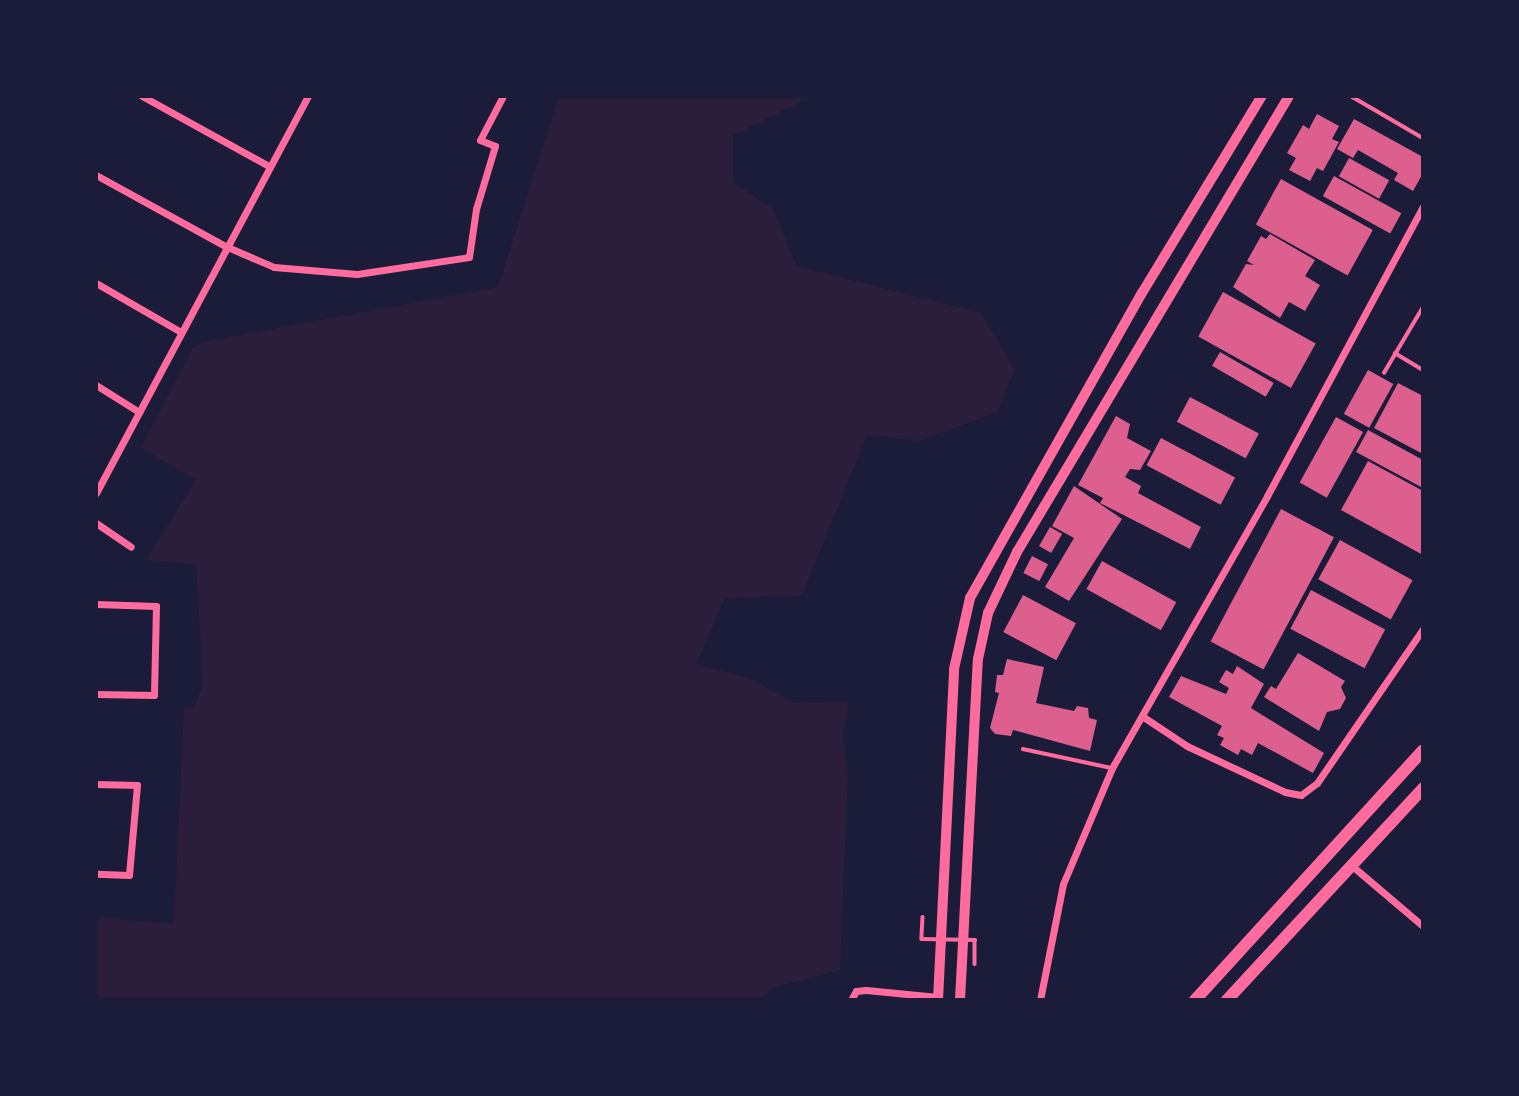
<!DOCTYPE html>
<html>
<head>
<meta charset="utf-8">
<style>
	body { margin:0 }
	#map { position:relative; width:1519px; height:1096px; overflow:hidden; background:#1b1b3a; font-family:"Space Grotesk",sans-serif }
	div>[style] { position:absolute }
	.green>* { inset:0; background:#2a1e3b }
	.building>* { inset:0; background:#dd5f8e; transform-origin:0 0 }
	.service>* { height:3.5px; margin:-1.75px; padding:0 1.75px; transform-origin:1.75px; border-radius:1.75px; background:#ff6b9d }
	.minor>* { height:7px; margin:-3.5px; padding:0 3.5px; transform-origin:3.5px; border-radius:3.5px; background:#ff6b9d }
	.secondary>* { height:10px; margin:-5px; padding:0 5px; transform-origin:5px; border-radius:5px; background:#ff6b9d }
	.primary>* { height:12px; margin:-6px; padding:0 6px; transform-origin:6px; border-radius:6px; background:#ff6b9d }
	span { translate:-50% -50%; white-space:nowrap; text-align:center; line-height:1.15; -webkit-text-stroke:6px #1b1b3a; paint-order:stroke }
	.frame { position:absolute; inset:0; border:98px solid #1b1b3a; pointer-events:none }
</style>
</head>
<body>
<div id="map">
	<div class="green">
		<div style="clip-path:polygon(559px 96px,812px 96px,733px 136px,733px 182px,773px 209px,797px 266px,981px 313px,1015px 370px,997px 412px,919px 441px,867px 435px,802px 595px,725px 599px,696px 664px,751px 679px,795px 703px,849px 702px,843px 734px,848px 772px,840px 970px,773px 988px,758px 1000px,96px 1000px,96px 918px,174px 923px,184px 708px,194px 707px,203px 684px,196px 564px,146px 560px,196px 480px,141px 448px,192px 349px,203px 342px,498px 287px)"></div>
	</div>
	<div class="building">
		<div style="clip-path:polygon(1317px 114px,1339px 126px,1332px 139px,1339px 142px,1323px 171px,1317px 168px,1310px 181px,1289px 170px,1296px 158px,1287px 153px,1303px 125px,1309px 129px)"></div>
		<div style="clip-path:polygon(1354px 119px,1423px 157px,1423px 173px,1413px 191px,1394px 180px,1398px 173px,1358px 150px,1353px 158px,1337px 149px)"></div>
		<div style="left:1349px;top:158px;width:46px;height:21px;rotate:29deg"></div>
		<div style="left:1334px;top:176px;width:77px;height:23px;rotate:29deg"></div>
		<div style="left:1281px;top:179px;width:105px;height:52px;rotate:29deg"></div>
		<div style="clip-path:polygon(1270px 234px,1315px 260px,1305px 276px,1320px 285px,1305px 311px,1289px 302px,1280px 318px,1233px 287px,1246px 264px,1254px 265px,1247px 261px,1261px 236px,1266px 239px)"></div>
		<div style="left:1223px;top:292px;width:106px;height:51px;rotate:29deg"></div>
		<div style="left:1220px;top:352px;width:62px;height:16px;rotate:30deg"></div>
		<div style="left:1368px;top:370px;width:29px;height:50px;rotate:29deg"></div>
		<div style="clip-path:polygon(1398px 383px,1423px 396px,1423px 454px,1374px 428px)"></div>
		<div style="left:1190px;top:397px;width:78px;height:28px;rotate:28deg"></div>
		<div style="clip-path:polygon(1116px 416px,1130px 424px,1127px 438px,1151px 451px,1140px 470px,1130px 469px,1125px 477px,1141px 486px,1138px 493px,1201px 527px,1190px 549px,1100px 503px,1103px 498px,1078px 485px)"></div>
		<div style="left:1336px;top:417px;width:31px;height:75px;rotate:29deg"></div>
		<div style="clip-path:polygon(1368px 430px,1423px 460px,1423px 488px,1356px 452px)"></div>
		<div style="left:1161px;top:438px;width:84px;height:31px;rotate:28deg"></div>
		<div style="clip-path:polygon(1368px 461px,1423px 491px,1423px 555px,1341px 510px)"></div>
		<div style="clip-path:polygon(1074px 486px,1122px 519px,1069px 601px,1045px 587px,1074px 538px,1052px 526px)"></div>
		<div style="left:1281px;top:509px;width:60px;height:150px;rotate:28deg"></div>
		<div style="left:1050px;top:527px;width:14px;height:22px;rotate:30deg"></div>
		<div style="left:1340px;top:540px;width:83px;height:45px;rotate:29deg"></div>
		<div style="left:1032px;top:556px;width:18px;height:19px;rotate:27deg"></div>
		<div style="left:1102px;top:561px;width:85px;height:32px;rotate:29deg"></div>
		<div style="left:1311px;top:590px;width:84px;height:44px;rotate:28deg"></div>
		<div style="left:1023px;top:595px;width:60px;height:42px;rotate:28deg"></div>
		<div style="clip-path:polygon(1298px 653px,1345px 681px,1341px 687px,1346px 698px,1340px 709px,1327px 712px,1319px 731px,1264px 697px,1271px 686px,1276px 689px)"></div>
		<div style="clip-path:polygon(1007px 659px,1044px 667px,1036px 703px,1074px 711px,1077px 706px,1088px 708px,1089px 718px,1097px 720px,1090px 751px,1013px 730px,1011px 736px,995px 734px,990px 728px,999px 693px,995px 692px,997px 675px,1003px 675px)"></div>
		<div style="clip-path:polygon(1237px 666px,1264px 684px,1251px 708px,1324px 753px,1313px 773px,1258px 743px,1252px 755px,1241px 749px,1238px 755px,1220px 745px,1224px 738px,1217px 735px,1222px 726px,1169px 697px,1181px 676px,1226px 694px,1229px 688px,1219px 682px,1226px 670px,1233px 674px)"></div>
	</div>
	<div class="service">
		<div style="left:1351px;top:96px;width:83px;rotate:30.3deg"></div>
		<div style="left:1395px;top:353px;width:33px;rotate:31deg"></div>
		<div style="left:1384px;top:373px;width:77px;rotate:-59.4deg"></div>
		<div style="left:1023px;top:749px;width:91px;rotate:12.1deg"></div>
		<div style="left:923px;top:917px;width:22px;rotate:93deg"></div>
		<div style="left:922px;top:939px;width:53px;rotate:1.1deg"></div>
		<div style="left:975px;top:940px;width:24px;rotate:90deg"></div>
	</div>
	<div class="minor">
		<div style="left:142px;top:96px;width:145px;rotate:28.9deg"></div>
		<div style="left:96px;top:175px;width:147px;rotate:28.8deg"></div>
		<div style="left:225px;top:246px;width:53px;rotate:23.2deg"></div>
		<div style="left:274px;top:267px;width:83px;rotate:4.8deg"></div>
		<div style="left:357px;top:274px;width:113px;rotate:-8.6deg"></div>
		<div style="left:469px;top:257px;width:49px;rotate:-81.7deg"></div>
		<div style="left:476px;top:209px;width:66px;rotate:-73.2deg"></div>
		<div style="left:495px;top:146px;width:16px;rotate:-158deg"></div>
		<div style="left:480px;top:140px;width:50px;rotate:-62.4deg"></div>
		<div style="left:96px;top:283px;width:98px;rotate:30deg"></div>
		<div style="left:96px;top:385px;width:51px;rotate:32.1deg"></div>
		<div style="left:96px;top:493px;width:450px;rotate:-61.9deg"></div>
		<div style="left:96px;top:523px;width:42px;rotate:34.4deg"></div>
		<div style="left:96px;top:604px;width:60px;rotate:1.9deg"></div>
		<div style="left:156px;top:606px;width:89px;rotate:91.3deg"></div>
		<div style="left:154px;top:695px;width:58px;rotate:-179deg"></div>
		<div style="left:1142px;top:716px;width:54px;rotate:33.7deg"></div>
		<div style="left:1187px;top:746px;width:108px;rotate:25.1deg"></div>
		<div style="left:1285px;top:792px;width:16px;rotate:11deg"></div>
		<div style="left:1301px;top:795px;width:20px;rotate:-37deg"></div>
		<div style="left:1317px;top:783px;width:187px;rotate:-55.5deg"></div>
		<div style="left:96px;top:784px;width:41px;rotate:1.4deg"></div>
		<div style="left:137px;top:785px;width:90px;rotate:95.1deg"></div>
		<div style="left:129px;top:875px;width:33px;rotate:-178deg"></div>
		<div style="left:1351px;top:865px;width:94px;rotate:40.3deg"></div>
		<div style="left:851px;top:1000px;width:10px;rotate:-61deg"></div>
		<div style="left:856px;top:991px;width:10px;rotate:-6deg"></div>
		<div style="left:866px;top:990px;width:72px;rotate:5.6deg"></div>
		<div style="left:1040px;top:1000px;width:118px;rotate:-78.8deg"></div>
		<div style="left:1063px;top:884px;width:126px;rotate:-67.1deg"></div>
		<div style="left:1112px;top:768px;width:313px;rotate:-60.3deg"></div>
		<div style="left:1267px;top:496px;width:329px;rotate:-61.7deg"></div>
	</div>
	<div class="secondary">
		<div style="left:938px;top:1000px;width:331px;rotate:-87.2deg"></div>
		<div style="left:954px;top:669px;width:73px;rotate:-77.3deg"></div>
		<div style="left:970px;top:598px;width:350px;rotate:-60.6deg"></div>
		<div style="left:1142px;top:293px;width:231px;rotate:-58.7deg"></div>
		<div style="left:960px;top:1000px;width:341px;rotate:-87deg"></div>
		<div style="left:978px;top:659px;width:47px;rotate:-77.7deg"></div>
		<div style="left:988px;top:613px;width:68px;rotate:-64.6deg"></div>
		<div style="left:1017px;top:552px;width:531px;rotate:-59.18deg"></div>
	</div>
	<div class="primary">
		<div style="left:1195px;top:1000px;width:338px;rotate:-47.6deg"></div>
		<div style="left:1227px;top:1000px;width:289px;rotate:-47.2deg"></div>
	</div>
	<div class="frame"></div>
</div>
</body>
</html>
